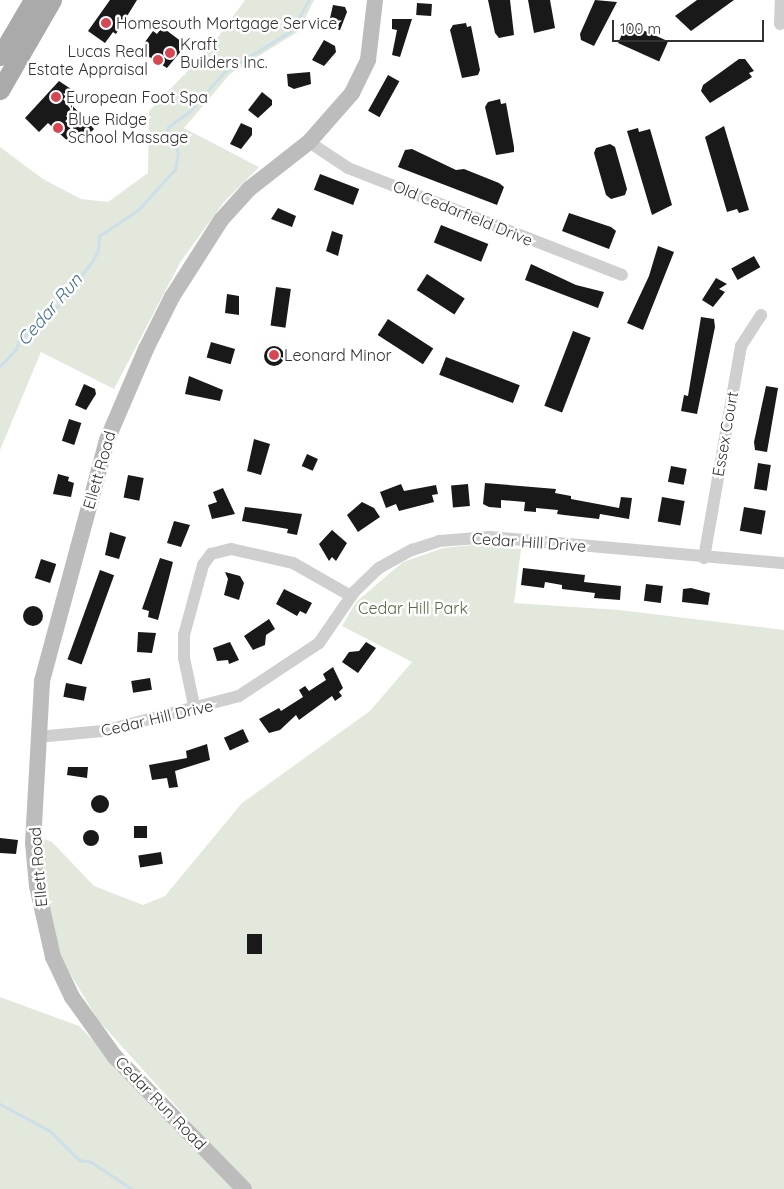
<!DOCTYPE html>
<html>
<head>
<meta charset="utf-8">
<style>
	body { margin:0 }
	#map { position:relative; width:784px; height:1189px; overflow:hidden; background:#fff; font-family:Quicksand,sans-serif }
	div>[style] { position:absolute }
	.green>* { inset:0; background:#e2e8dc }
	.stream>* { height:3px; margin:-1.5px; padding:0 1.5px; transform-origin:1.5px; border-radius:1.5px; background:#cddfe8 }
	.building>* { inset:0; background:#191919; transform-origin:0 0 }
	.round { border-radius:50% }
	.street>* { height:12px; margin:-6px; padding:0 6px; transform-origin:6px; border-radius:6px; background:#cfcfcf }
	.secondary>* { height:16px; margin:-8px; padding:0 8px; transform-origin:8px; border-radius:8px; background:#bcbcbc }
	.primary>* { height:19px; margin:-9.5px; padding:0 9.5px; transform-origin:9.5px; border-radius:9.5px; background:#aaa }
	.dots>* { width:14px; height:14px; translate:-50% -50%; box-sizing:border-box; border:2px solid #fff; border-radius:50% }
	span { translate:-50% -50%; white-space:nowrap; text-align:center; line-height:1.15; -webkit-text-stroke:5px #fff; paint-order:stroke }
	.poi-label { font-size:16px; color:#323232 }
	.left { translate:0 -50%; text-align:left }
	.right { translate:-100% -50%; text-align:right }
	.street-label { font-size:16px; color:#323232 }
	.park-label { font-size:16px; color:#566a43 }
	.water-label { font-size:18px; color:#46738d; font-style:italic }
	.scale { position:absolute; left:612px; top:20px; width:152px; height:22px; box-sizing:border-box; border:2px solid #323232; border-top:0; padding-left:6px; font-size:15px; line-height:18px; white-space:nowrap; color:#323232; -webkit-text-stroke:4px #fff; paint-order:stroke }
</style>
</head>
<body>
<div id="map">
	<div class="green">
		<div style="clip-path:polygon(245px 0,314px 0,299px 31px,230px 74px,184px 128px,259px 167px,224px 202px,181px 261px,114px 389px,41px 352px,0 450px,0 147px,43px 179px,81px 199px,108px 202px,148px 173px,149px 111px,210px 48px)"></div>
		<div style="clip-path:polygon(472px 545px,521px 549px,514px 603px,619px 610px,784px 630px,784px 1189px,251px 1189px,98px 1020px,60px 957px,49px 916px,41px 838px,52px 842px,94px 886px,143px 905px,165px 896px,242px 803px,370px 711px,412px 662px,342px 626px,356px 602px,403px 562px,443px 548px)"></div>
		<div style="clip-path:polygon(0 997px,79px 1026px,238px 1189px,0 1189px)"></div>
	</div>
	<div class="stream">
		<div style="left:0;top:366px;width:23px;rotate:-47deg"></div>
		<div style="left:16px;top:349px;width:9px;rotate:-72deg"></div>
		<div style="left:19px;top:340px;width:48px;rotate:-40.7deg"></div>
		<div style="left:55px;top:309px;width:58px;rotate:-52deg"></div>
		<div style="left:91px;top:263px;width:14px;rotate:-60deg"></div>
		<div style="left:98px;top:251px;width:15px;rotate:-86deg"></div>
		<div style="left:99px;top:236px;width:47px;rotate:-33.7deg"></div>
		<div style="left:138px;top:210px;width:55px;rotate:-47.9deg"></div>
		<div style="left:175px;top:169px;width:16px;rotate:-79deg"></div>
		<div style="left:178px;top:153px;width:9px;rotate:-111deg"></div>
		<div style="left:175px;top:145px;width:10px;rotate:-151deg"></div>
		<div style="left:166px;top:140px;width:13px;rotate:-81deg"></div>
		<div style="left:168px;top:127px;width:26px;rotate:-36deg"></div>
		<div style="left:189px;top:112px;width:55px;rotate:-48.7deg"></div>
		<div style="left:225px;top:71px;width:77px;rotate:-31.2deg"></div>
		<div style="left:291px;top:31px;width:36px;rotate:-60deg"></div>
		<div style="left:0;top:1104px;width:57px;rotate:28.4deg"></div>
		<div style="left:50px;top:1131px;width:41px;rotate:45deg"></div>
		<div style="left:79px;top:1160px;width:12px;rotate:9deg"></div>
		<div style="left:91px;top:1162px;width:49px;rotate:33.4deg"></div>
	</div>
	<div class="building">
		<div style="clip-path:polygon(110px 0,137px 0,116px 34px,113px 32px,105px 43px,88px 31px)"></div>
		<div style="clip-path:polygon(488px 0,510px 0,514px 35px,499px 38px,495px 33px)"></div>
		<div style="clip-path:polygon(528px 0,550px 0,555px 28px,534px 33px)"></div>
		<div style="clip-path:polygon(595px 0,617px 2px,594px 46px,581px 40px,580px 34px)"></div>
		<div style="clip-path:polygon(697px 0,734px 0,691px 31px,675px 16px)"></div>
		<div style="left:417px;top:3px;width:15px;height:12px;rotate:4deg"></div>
		<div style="clip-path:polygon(333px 5px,345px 7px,347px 12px,340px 30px,328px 27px)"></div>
		<div style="clip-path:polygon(392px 19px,412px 19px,400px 57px,392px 55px,397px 30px,392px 29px)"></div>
		<div style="clip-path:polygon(466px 23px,467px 27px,471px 26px,480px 70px,478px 75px,462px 78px,450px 30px,453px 25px)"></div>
		<div style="left:627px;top:23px;width:45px;height:22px;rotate:24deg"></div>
		<div style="clip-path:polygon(162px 27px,186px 45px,167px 68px,143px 53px,149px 45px,145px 42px,153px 31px,157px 34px)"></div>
		<div style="clip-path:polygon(324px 40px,335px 46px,336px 52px,324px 66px,312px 60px)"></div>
		<div style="clip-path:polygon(739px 59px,745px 59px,754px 71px,749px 73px,752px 77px,710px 103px,701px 91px,703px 85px)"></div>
		<div style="clip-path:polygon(310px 72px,311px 84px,294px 89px,288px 86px,287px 74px)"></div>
		<div style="left:388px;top:75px;width:13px;height:41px;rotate:29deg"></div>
		<div style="clip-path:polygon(59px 81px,77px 93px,69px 102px,94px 129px,84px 139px,80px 134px,71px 144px,48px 123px,39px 132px,25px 118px)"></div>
		<div style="clip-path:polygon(262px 92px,272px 100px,272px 105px,258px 118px,248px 110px)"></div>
		<div style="clip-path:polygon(500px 99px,501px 104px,506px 103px,514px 147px,514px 152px,496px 155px,485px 107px,488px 102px)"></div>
		<div style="clip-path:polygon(241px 123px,252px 128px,252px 135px,241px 149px,230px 144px)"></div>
		<div style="clip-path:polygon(724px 126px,749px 210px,739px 213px,737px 209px,727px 212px,705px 137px)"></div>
		<div style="clip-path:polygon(638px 128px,639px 132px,650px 129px,672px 205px,652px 215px,627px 131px)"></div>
		<div style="clip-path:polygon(610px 144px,615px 147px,627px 189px,625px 195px,611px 199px,606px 195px,594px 153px,596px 148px)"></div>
		<div style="clip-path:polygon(412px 149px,456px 170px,464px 169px,499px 183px,504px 187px,497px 205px,398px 167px,405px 150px)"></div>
		<div style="left:320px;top:174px;width:42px;height:17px;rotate:21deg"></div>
		<div style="clip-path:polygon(278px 208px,296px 216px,292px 227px,271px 219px)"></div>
		<div style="clip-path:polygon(569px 213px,611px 227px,616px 231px,609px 249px,562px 231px)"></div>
		<div style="left:441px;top:225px;width:51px;height:19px;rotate:22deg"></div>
		<div style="clip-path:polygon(332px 231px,343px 235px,338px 256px,326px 251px)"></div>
		<div style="clip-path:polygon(658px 246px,674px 252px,643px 330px,627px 323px,649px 276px)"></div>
		<div style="left:754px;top:256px;width:13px;height:26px;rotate:61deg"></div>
		<div style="clip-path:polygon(531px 264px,576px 285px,604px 292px,598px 308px,525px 280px)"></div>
		<div style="left:427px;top:274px;width:45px;height:19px;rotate:33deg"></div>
		<div style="clip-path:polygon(716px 278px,727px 284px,719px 289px,725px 292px,713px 307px,702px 300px)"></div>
		<div style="left:276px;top:287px;width:15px;height:39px;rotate:8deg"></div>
		<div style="clip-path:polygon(227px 294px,239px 296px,239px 315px,225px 313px)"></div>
		<div style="clip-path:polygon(701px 317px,714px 319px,715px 327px,697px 414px,681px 411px,684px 395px,688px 396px)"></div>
		<div style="left:388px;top:319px;width:54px;height:19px;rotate:33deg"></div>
		<div style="left:573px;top:331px;width:19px;height:80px;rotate:21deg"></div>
		<div style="left:211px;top:342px;width:25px;height:16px;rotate:16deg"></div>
		<div class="round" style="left:264px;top:346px;width:20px;height:20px"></div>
		<div style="left:446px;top:357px;width:79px;height:19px;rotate:21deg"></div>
		<div style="clip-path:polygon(189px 376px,223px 390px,220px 401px,185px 394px)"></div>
		<div style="clip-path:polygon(84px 384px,95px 389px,96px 394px,86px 410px,75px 405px)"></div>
		<div style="clip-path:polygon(766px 386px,778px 388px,767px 452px,755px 450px,754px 442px)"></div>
		<div style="left:69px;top:419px;width:13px;height:23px;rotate:18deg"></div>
		<div style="clip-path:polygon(254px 439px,270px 444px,261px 475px,247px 471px)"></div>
		<div style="left:307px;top:454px;width:12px;height:13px;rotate:24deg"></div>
		<div style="left:758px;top:463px;width:13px;height:26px;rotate:9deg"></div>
		<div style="left:671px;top:466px;width:16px;height:16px;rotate:11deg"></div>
		<div style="clip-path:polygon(58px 474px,69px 477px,68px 481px,74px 483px,71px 497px,53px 494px)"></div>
		<div style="left:128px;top:475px;width:16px;height:23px;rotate:11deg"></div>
		<div style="clip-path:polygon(485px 483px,556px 489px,555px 493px,571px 496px,571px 499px,619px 508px,621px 497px,632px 498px,629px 519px,600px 514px,599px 519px,564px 515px,557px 514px,558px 510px,536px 508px,536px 512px,524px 511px,525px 502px,501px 500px,501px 508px,489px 507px,483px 504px)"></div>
		<div style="clip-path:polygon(401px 484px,404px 491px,436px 485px,438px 494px,432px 495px,434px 502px,399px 511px,396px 504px,386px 508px,380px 492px)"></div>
		<div style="left:468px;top:484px;width:22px;height:17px;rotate:85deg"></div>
		<div style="clip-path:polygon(223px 488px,235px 514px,212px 519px,208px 505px,217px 502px,213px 492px)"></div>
		<div style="left:662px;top:497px;width:23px;height:25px;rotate:10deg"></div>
		<div style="clip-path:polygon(362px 502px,374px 508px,380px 517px,358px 532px,347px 515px)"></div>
		<div style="clip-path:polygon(245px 507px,302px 514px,297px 535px,287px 533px,288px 529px,242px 521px)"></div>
		<div style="left:744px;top:507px;width:22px;height:24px;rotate:10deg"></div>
		<div style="clip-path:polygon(174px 521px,190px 525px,181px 547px,167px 543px)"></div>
		<div style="clip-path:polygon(332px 530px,347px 543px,336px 561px,332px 557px,329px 561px,319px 544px)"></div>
		<div style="clip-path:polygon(110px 532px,126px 537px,119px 559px,105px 555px)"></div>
		<div style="clip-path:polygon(160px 558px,173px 562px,158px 620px,148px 617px,149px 611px,142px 609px)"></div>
		<div style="left:41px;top:559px;width:16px;height:20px;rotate:18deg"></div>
		<div style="clip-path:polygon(523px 568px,585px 575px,584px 582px,621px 586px,620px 600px,594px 598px,595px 593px,562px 589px,562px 585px,545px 582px,544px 588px,521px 585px)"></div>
		<div style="left:100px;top:570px;width:15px;height:95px;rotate:20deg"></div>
		<div style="clip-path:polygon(225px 572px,240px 576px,244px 583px,239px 600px,224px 595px,228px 579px)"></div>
		<div style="left:646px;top:584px;width:17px;height:17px;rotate:7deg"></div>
		<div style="clip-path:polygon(691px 588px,710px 593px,708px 605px,682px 602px,683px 589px)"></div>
		<div style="clip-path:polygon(284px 589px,312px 603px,306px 614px,300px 611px,297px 616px,276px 604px)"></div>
		<div class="round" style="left:23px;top:606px;width:20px;height:20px"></div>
		<div style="clip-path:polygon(269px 619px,275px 629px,266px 635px,265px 645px,253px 650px,244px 636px)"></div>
		<div style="clip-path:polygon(138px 632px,156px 633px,152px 653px,137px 652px)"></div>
		<div style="clip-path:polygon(230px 642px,239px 660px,229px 664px,228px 660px,217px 661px,213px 648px)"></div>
		<div style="clip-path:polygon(366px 642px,376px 648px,358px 673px,342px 662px,349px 652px,359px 651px)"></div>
		<div style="clip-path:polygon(333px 667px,343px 688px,339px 692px,342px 696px,335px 701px,332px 696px,299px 720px,296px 715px,280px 730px,269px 733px,259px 719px,279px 708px,281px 711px,303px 697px,299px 690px,305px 686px,309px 691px,326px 680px,323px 674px)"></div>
		<div style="left:150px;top:678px;width:12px;height:19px;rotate:81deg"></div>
		<div style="left:66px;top:683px;width:21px;height:14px;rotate:11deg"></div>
		<div style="left:243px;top:729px;width:14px;height:21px;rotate:65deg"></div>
		<div style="clip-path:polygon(207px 744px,210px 760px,175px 771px,178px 787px,169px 788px,167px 778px,152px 780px,149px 765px,187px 758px,186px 751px)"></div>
		<div style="clip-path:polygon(68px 767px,88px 767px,87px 778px,67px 775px)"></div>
		<div class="round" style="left:91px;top:795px;width:18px;height:18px"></div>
		<div style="left:134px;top:826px;width:13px;height:12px"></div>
		<div class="round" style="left:83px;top:830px;width:16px;height:16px"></div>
		<div style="clip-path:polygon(0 838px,18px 840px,16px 854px,0 853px)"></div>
		<div style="left:161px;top:852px;width:12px;height:23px;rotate:81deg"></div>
		<div style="left:247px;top:934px;width:15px;height:20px"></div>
	</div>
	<div class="street">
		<div style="left:780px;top:24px;width:24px;rotate:-88deg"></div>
		<div style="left:309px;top:142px;width:47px;rotate:33.7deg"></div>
		<div style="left:348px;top:168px;width:294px;rotate:21.3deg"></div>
		<div style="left:704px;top:558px;width:215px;rotate:-80.1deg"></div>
		<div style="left:741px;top:346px;width:37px;rotate:-57deg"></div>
		<div style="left:195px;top:710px;width:53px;rotate:-101.9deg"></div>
		<div style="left:184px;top:658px;width:23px;rotate:-90deg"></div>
		<div style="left:184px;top:635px;width:73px;rotate:-74.8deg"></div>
		<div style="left:203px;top:565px;width:14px;rotate:-54deg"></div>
		<div style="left:211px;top:554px;width:21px;rotate:-14deg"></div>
		<div style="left:231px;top:549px;width:64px;rotate:12.7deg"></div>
		<div style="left:293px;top:563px;width:67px;rotate:29.6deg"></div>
		<div style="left:37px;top:737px;width:66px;rotate:-5.2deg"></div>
		<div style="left:103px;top:731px;width:140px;rotate:-14.4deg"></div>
		<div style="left:239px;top:696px;width:96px;rotate:-33.5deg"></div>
		<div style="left:319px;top:643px;width:62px;rotate:-55.5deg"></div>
		<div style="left:354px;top:592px;width:35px;rotate:-44deg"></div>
		<div style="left:379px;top:568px;width:38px;rotate:-29deg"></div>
		<div style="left:412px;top:550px;width:28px;rotate:-18deg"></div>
		<div style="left:439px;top:541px;width:51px;rotate:-4.5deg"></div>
		<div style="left:490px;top:537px;width:295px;rotate:5.1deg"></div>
	</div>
	<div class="secondary">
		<div style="left:244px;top:1189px;width:185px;rotate:-134.3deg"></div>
		<div style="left:115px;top:1057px;width:74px;rotate:-125.6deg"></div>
		<div style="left:72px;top:997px;width:44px;rotate:-115.4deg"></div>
		<div style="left:53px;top:957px;width:73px;rotate:-102.7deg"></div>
		<div style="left:37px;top:886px;width:43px;rotate:-95.3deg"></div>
		<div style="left:33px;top:843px;width:162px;rotate:-86.8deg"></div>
		<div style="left:42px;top:681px;width:250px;rotate:-74.9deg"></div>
		<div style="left:107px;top:440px;width:99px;rotate:-66.8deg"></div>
		<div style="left:146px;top:349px;width:58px;rotate:-63.4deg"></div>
		<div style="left:172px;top:297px;width:91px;rotate:-57.5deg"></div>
		<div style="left:221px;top:220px;width:42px;rotate:-47.9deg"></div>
		<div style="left:249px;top:189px;width:76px;rotate:-38.1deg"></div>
		<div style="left:309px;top:142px;width:65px;rotate:-48.7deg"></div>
		<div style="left:352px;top:93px;width:37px;rotate:-64deg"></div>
		<div style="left:368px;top:60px;width:60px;rotate:-83.3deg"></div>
	</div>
	<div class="primary">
		<div style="left:0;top:56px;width:65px;rotate:-59.5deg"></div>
		<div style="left:0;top:90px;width:104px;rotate:-60deg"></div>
	</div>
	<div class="dots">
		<div style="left:106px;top:23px;background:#d64754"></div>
		<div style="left:170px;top:53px;background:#d64754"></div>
		<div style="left:158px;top:60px;background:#d64754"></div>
		<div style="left:56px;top:97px;background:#d64754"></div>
		<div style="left:58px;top:128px;background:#d64754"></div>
		<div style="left:274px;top:355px;background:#d64754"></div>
	</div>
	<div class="poi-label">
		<span class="left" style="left:116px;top:23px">Homesouth Mortgage Service</span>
		<span class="left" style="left:180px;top:53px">Kraft<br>Builders Inc.</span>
		<span class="right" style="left:148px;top:60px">Lucas Real<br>Estate Appraisal</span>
		<span class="left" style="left:66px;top:97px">European Foot Spa</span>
		<span class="left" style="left:68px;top:128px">Blue Ridge<br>School Massage</span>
		<span class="left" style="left:284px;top:355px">Leonard Minor</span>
	</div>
	<div class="street-label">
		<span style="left:463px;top:213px;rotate:22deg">Old Cedarfield Drive</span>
		<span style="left:725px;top:434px;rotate:-80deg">Essex Court</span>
		<span style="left:99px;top:470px;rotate:-74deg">Ellett Road</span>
		<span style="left:529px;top:542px;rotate:4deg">Cedar Hill Drive</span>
		<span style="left:157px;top:718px;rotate:-13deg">Cedar Hill Drive</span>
		<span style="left:38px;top:867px;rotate:-95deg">Ellett Road</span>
		<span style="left:161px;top:1103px;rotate:46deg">Cedar Run Road</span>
	</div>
	<div class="park-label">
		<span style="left:413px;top:608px">Cedar Hill Park</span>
	</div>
	<div class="water-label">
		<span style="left:50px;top:310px;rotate:-49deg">Cedar Run</span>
	</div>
	<div class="scale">100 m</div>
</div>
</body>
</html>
